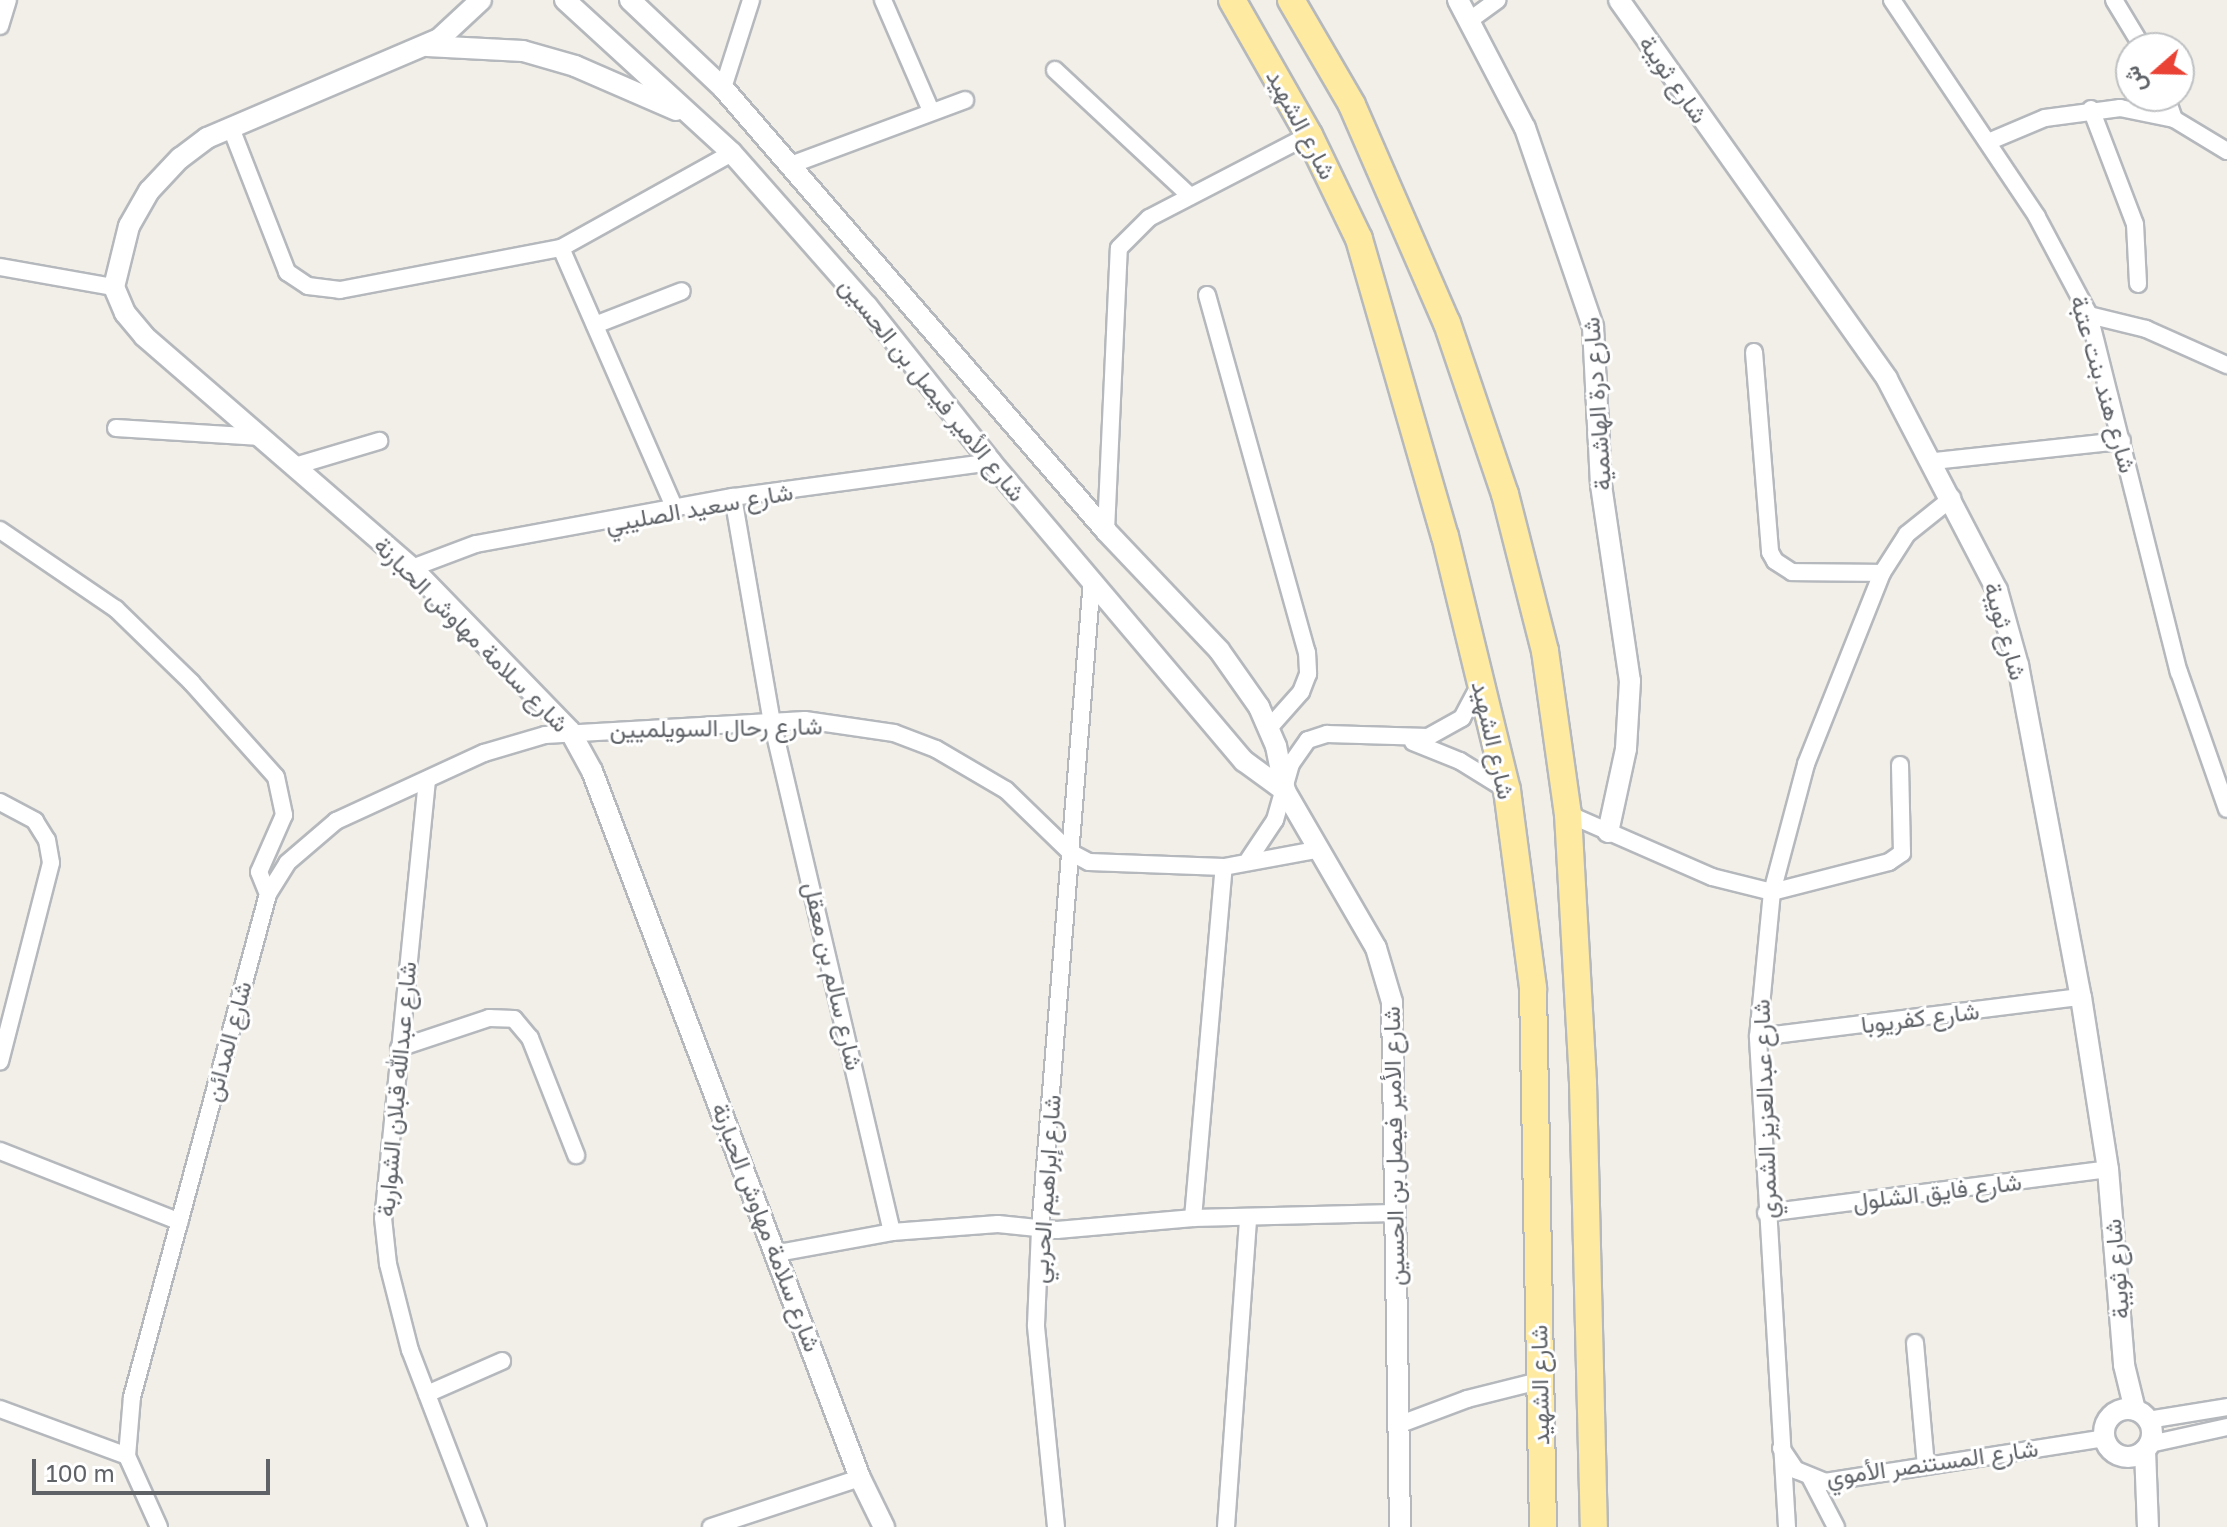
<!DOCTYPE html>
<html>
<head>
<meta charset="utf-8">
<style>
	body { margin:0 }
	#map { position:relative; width:2227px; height:1527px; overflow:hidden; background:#f1efe8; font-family:"Golos Text",Vazirmatn,sans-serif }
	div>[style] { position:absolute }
	.roads { filter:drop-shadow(2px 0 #b5b8bc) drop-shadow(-2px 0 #b5b8bc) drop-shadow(0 2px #b5b8bc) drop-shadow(0 -2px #b5b8bc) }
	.minor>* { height:16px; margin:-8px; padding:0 8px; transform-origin:8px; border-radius:8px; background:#fff }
	.tertiary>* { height:20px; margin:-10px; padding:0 10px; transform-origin:10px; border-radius:10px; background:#fff }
	.tertiary>.ring { margin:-10px; padding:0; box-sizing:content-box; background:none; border:20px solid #fff; border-radius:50% }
	.trunk>* { height:26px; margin:-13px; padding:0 13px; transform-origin:13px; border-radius:13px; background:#feeaa1 }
	span { translate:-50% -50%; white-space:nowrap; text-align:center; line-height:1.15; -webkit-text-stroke:6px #fff; paint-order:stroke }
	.street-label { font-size:24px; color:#5f6368 }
	.north { position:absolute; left:2115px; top:32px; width:80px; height:80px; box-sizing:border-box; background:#fff; border:2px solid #bfc1c3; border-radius:50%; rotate:250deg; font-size:22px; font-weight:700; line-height:32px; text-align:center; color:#5f6368 }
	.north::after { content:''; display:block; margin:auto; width:28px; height:36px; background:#ea4335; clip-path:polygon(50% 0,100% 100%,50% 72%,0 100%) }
	.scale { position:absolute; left:32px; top:1459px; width:238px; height:36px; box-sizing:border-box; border:4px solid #5f6368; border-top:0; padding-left:10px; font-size:24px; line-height:28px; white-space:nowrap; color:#5f6368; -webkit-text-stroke:6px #fff; paint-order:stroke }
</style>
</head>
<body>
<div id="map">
	<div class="roads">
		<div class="minor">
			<div style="left:883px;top:0;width:121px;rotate:66.6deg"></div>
			<div style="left:1892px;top:0;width:261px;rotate:56.2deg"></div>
			<div style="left:2037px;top:217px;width:111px;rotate:62deg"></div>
			<div style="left:2089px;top:315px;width:368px;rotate:75.9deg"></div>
			<div style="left:2179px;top:672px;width:145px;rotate:70.7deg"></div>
			<div style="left:2114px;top:0;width:56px;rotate:58.9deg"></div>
			<div style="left:1470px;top:20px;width:34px;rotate:-36deg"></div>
			<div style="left:0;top:26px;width:27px;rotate:-73deg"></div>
			<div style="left:1055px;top:70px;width:183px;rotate:43deg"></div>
			<div style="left:723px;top:88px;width:92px;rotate:-72.3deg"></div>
			<div style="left:2166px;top:96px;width:24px;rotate:71deg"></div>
			<div style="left:2091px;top:109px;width:123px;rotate:69.1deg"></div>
			<div style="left:2135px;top:224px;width:60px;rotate:87.1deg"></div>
			<div style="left:231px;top:128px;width:155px;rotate:68.7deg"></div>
			<div style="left:287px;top:272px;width:25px;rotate:34deg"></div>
			<div style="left:308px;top:286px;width:32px;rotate:7deg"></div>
			<div style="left:340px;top:290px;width:225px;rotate:-10.8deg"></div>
			<div style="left:561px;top:248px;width:196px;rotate:-29.1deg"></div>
			<div style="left:1988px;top:142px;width:62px;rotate:-22.8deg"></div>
			<div style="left:2045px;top:118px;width:76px;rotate:-7.6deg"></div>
			<div style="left:2120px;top:108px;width:55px;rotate:11.5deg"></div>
			<div style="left:2174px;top:119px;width:62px;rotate:31.1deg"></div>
			<div style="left:788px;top:166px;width:189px;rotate:-20.4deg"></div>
			<div style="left:561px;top:248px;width:285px;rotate:66.4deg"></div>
			<div style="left:0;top:267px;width:116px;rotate:10deg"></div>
			<div style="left:1207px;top:295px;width:371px;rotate:74.4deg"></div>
			<div style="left:1307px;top:652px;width:22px;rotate:87deg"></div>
			<div style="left:1308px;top:674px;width:19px;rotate:111deg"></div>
			<div style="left:1301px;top:692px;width:48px;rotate:131.6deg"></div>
			<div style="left:2089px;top:315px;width:59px;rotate:13.8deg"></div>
			<div style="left:2146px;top:329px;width:89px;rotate:24deg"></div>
			<div style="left:595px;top:325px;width:93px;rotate:-21.3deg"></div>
			<div style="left:1754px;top:352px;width:201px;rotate:85.4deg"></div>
			<div style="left:1770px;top:552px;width:10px;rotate:61deg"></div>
			<div style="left:1775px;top:561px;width:20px;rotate:33deg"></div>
			<div style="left:1792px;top:572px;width:90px;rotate:0.6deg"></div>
			<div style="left:116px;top:428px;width:145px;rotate:3.6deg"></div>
			<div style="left:1934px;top:461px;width:189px;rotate:-6.1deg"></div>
			<div style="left:295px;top:466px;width:88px;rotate:-16.6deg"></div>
			<div style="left:733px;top:497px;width:228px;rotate:80.2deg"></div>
			<div style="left:772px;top:722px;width:524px;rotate:76.76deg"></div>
			<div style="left:0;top:530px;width:140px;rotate:34.3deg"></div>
			<div style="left:116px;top:609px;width:105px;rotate:44.2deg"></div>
			<div style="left:191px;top:682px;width:127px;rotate:48.2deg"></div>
			<div style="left:276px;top:777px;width:39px;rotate:78deg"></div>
			<div style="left:284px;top:815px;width:62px;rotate:113.7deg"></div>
			<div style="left:259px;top:872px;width:24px;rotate:68deg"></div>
			<div style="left:1106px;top:531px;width:283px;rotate:-87.4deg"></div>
			<div style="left:1119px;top:248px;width:42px;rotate:-45deg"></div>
			<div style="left:1149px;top:218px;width:180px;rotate:-27.4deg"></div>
			<div style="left:412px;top:568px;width:68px;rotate:-20.6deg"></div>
			<div style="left:476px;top:544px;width:261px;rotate:-10.4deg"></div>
			<div style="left:733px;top:497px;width:260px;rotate:-7.7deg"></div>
			<div style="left:1413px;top:742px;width:51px;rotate:22deg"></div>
			<div style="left:1460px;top:761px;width:55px;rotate:31.7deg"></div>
			<div style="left:427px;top:780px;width:440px;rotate:95.7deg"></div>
			<div style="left:383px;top:1218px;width:46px;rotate:83.8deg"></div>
			<div style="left:388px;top:1264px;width:89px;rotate:75.7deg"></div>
			<div style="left:410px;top:1350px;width:190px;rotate:69deg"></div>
			<div style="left:0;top:802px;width:40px;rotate:28deg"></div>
			<div style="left:35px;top:821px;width:22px;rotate:58deg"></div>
			<div style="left:47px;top:840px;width:23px;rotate:80deg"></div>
			<div style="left:51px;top:863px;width:205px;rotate:104.4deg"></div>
			<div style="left:1568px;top:814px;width:157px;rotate:23.6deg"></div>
			<div style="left:1712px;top:877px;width:62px;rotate:14deg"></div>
			<div style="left:1772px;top:892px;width:121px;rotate:-14.4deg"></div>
			<div style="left:1889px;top:862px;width:16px;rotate:-35deg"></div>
			<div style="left:1902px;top:853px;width:88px;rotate:-91.3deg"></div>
			<div style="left:1249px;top:859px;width:47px;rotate:-56.3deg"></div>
			<div style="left:1275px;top:820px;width:58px;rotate:-74.1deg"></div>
			<div style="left:1291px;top:764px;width:29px;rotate:-55deg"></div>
			<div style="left:1308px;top:740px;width:20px;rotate:-18deg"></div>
			<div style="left:1327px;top:734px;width:101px;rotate:1.7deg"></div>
			<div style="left:1428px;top:737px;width:39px;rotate:-29deg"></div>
			<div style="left:1462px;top:718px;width:38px;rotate:-62deg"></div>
			<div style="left:1758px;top:1037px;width:325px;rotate:-7.1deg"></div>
			<div style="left:399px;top:1048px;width:95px;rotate:-18.4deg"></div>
			<div style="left:489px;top:1018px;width:25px;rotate:2deg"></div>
			<div style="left:514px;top:1019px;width:25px;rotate:50deg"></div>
			<div style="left:530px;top:1038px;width:126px;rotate:68.5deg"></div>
			<div style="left:0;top:1151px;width:193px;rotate:21.5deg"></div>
			<div style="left:1766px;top:1213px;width:345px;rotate:-7.3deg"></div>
			<div style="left:1193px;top:1218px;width:352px;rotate:-85deg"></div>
			<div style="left:778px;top:1253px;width:116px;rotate:-10.4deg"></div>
			<div style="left:892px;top:1232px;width:106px;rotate:-4.3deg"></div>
			<div style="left:998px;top:1224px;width:59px;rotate:5.8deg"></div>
			<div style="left:1057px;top:1230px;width:137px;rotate:-5deg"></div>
			<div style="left:1193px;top:1218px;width:201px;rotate:-1.4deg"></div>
			<div style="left:1915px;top:1343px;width:123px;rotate:84.9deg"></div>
			<div style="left:427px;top:1394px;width:82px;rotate:-23.7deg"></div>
			<div style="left:0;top:1409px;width:135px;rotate:20.3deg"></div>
			<div style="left:2148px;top:1420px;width:80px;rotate:-9.3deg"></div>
			<div style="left:1398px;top:1425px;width:74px;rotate:-20.6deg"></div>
			<div style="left:1467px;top:1399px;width:74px;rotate:-14deg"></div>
			<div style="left:2150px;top:1444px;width:79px;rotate:-12.4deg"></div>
			<div style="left:1781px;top:1448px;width:27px;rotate:56deg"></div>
			<div style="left:1796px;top:1470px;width:31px;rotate:22deg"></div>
			<div style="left:1825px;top:1482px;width:283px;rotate:-8.9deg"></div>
			<div style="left:1811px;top:1479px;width:54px;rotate:62.5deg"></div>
			<div style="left:159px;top:1527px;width:78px;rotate:-114.3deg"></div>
			<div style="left:127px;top:1456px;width:59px;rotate:-85.2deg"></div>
			<div style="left:132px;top:1397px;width:521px;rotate:-74.87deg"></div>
			<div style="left:268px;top:894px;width:36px;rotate:-58deg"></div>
			<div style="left:287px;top:863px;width:65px;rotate:-40.6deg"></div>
			<div style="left:336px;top:821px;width:163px;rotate:-24.7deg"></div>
			<div style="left:484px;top:753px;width:64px;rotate:-16.4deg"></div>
			<div style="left:545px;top:735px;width:260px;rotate:-3.3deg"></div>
			<div style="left:805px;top:720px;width:90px;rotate:8.3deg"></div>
			<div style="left:894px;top:733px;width:45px;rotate:20.9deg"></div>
			<div style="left:936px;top:749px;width:81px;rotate:30.4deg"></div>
			<div style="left:1006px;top:790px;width:89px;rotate:44.1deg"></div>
			<div style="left:1070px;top:852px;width:21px;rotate:28deg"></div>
			<div style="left:1089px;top:862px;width:135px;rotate:2.1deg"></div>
			<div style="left:1224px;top:867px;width:94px;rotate:-10.5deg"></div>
			<div style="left:711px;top:1527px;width:157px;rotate:-18.2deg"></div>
			<div style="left:1056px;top:1527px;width:203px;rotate:-95.7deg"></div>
			<div style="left:1036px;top:1325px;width:95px;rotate:-87.6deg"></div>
			<div style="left:1040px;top:1230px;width:652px;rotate:-85.43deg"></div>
			<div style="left:1226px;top:1527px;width:310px;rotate:-85.9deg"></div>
			<div style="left:1787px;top:1527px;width:491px;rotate:-93.4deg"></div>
			<div style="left:1758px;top:1037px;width:146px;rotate:-84.5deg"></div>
			<div style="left:1772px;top:892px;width:132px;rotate:-75.1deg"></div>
			<div style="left:1806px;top:764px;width:206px;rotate:-68.3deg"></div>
			<div style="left:1882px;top:573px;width:46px;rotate:-57.3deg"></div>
			<div style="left:1907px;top:534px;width:58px;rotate:-38.7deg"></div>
		</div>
		<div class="tertiary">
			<div style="left:481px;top:0;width:57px;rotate:137.1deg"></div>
			<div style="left:439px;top:39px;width:252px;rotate:156.9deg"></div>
			<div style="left:207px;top:138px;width:34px;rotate:143deg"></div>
			<div style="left:180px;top:158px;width:45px;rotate:133.2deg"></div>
			<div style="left:149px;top:191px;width:40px;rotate:119.7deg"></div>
			<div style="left:129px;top:226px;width:63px;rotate:103.8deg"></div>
			<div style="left:114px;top:287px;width:28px;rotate:67deg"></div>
			<div style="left:125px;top:313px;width:30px;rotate:50deg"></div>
			<div style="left:144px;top:336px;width:354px;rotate:40.9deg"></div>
			<div style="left:412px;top:568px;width:227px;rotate:45.9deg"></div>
			<div style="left:570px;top:731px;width:46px;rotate:61.2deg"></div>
			<div style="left:592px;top:771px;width:756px;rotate:69.24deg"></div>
			<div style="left:860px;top:1478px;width:55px;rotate:63.9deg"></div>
			<div style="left:565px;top:0;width:226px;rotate:42.5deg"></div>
			<div style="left:732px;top:153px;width:204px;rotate:48.6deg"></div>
			<div style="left:867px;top:306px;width:199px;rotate:51.5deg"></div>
			<div style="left:991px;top:462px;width:392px;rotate:49.8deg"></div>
			<div style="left:1244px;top:761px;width:51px;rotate:36.2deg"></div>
			<div style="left:630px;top:0;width:128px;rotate:43.4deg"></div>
			<div style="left:723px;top:88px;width:586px;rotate:49.15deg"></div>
			<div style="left:1106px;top:531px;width:164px;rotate:46.5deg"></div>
			<div style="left:1219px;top:650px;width:70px;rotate:54.9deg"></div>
			<div style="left:1259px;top:707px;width:43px;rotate:66.4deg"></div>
			<div style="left:1276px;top:746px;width:46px;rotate:78.7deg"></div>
			<div style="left:1285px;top:791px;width:181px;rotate:59.9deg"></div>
			<div style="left:1376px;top:948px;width:56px;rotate:73.5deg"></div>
			<div style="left:1392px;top:1002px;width:525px;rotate:89.13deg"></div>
			<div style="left:1458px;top:0;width:144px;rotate:62.4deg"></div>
			<div style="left:1525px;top:128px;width:210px;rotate:71.1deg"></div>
			<div style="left:1593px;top:327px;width:158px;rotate:87.1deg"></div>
			<div style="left:1601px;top:485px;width:198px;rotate:81.6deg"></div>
			<div style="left:1630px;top:681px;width:68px;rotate:93.4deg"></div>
			<div style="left:1626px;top:749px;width:85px;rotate:102.2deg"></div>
			<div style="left:1619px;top:0;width:464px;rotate:54.7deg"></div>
			<div style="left:1887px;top:379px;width:238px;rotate:62.5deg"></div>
			<div style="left:1997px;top:590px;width:78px;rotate:74.4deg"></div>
			<div style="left:2018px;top:665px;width:338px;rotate:79.3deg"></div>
			<div style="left:2081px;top:997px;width:174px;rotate:81.1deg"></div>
			<div style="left:2108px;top:1169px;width:197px;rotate:85.3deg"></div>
			<div style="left:2124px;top:1365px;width:46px;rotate:76.3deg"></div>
			<div style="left:427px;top:46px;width:96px;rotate:3deg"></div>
			<div style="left:523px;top:51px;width:54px;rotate:16.1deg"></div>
			<div style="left:575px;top:66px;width:110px;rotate:23.5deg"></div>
			<div class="ring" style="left:2104px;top:1409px;width:28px;height:28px"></div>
			<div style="left:2145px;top:1450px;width:77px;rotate:87.8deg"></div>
		</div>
		<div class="trunk">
			<div style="left:1232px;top:0;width:155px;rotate:60.3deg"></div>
			<div style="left:1309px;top:135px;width:115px;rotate:64.3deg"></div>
			<div style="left:1359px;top:239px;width:309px;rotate:73.9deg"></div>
			<div style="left:1445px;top:536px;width:261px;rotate:76.3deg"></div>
			<div style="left:1507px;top:790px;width:200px;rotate:82.5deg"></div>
			<div style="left:1533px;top:988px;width:539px;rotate:88.94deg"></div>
			<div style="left:1291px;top:0;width:121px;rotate:59.8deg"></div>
			<div style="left:1352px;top:105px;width:238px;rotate:66.5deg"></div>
			<div style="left:1447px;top:323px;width:181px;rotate:71.3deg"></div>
			<div style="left:1505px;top:494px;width:162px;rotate:75.7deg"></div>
			<div style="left:1545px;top:651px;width:165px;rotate:82deg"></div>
			<div style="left:1568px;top:814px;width:269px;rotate:86.8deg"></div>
			<div style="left:1583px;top:1083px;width:444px;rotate:88.6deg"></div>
		</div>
	</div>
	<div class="street-label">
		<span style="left:1674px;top:79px;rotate:55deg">شارع ثويبة</span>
		<span style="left:1302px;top:124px;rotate:62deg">شارع الشهيد</span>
		<span style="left:2104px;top:384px;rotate:74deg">شارع هند بنت عتبة</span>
		<span style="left:933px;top:389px;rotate:51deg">شارع الأمير فيصل بن الحسين</span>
		<span style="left:1596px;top:404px;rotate:-94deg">شارع درة الهاشمية</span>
		<span style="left:699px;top:507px;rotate:-10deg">شارع سعيد الصليبي</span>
		<span style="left:2006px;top:631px;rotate:74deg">شارع ثويبة</span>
		<span style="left:472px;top:634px;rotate:45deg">شارع سلامة مهاوش الحبارنة</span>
		<span style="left:716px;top:727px;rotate:-1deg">شارع رحال السويلميين</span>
		<span style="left:1494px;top:740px;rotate:77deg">شارع الشهيد</span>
		<span style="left:834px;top:976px;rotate:77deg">شارع سالم بن معقل</span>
		<span style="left:1920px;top:1017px;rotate:-7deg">شارع كفريوبا</span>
		<span style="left:227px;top:1041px;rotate:-75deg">شارع المدائن</span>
		<span style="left:396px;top:1089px;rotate:-85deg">شارع عبدالله قبلان الشواربة</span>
		<span style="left:1764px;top:1109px;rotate:-92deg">شارع عبدالعزيز الشمري</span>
		<span style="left:1393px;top:1146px;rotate:-91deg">شارع الأمير فيصل بن الحسين</span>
		<span style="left:1045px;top:1189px;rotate:-86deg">شارع إبراهيم الحربي</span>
		<span style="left:1937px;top:1191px;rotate:-7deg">شارع فايق الشلول</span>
		<span style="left:767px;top:1227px;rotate:69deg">شارع سلامة مهاوش الحبارنة</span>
		<span style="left:2116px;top:1269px;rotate:-95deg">شارع ثويبة</span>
		<span style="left:1539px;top:1385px;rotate:-91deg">شارع الشهيد</span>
		<span style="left:1932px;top:1462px;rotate:-8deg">شارع المستنصر الأموي</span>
	</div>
	<div class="north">ش</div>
	<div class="scale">100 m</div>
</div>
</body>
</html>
